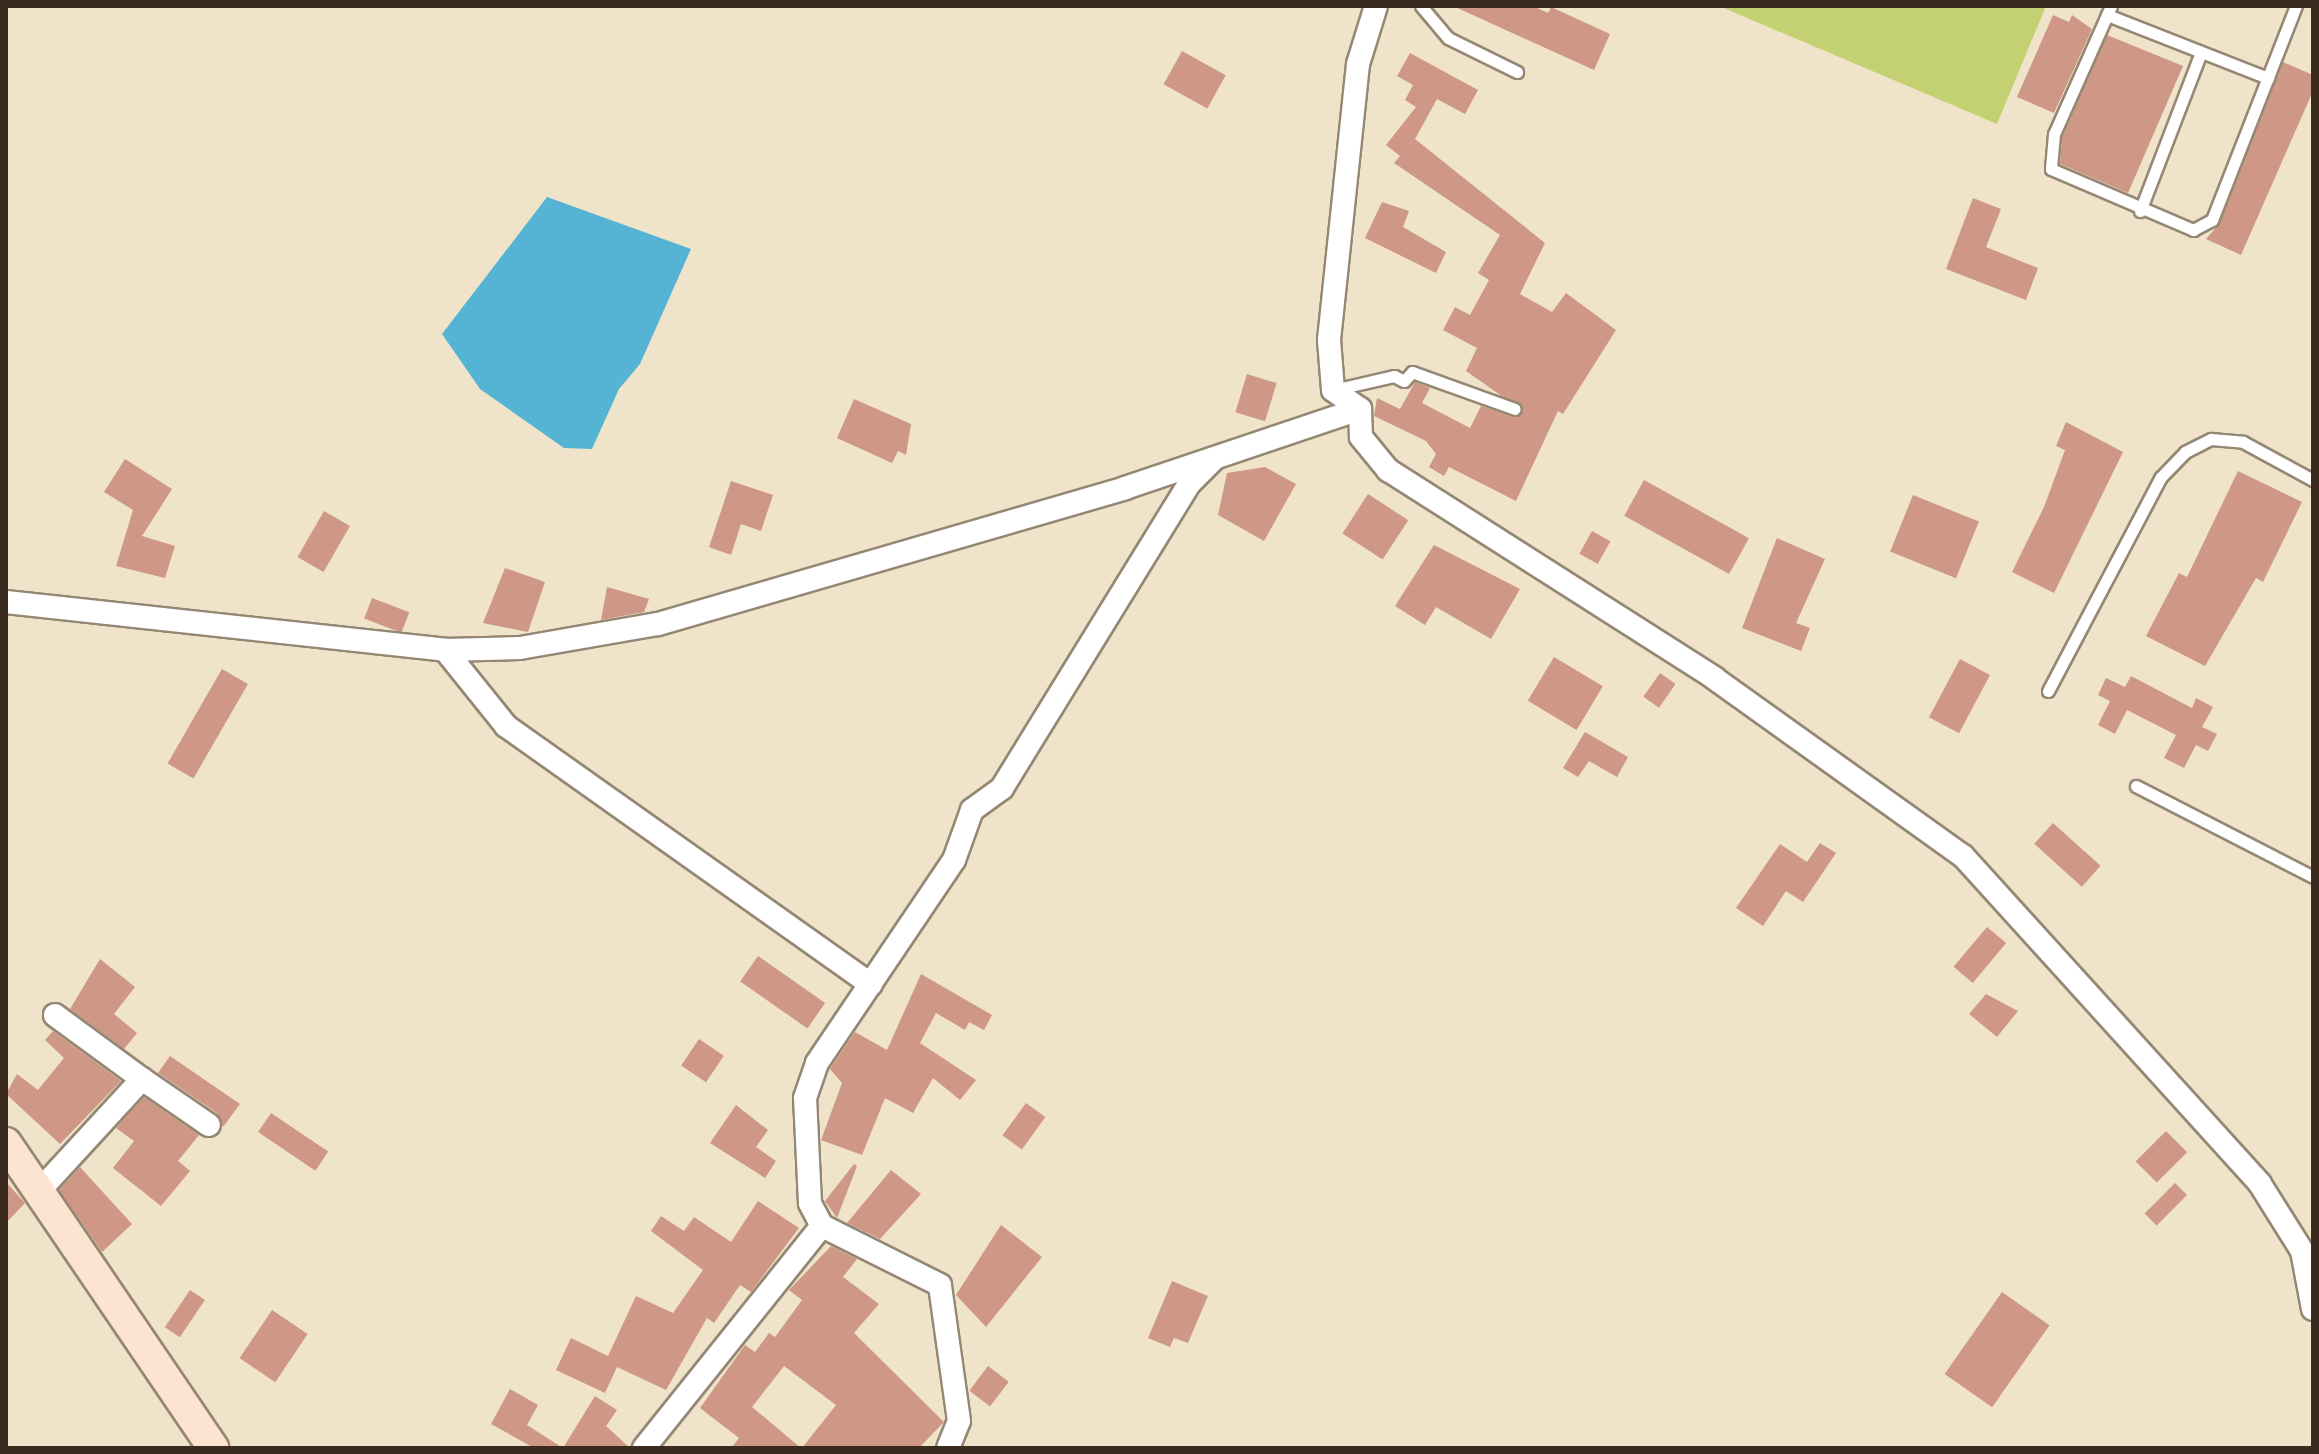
<!DOCTYPE html>
<html>
<head>
<meta charset="utf-8">
<style>
	body { margin:0 }
	#map { position:relative; width:2319px; height:1454px; overflow:hidden; background:#efe4ca; font-family:Mynerve,sans-serif }
	div>[style] { position:absolute }
	.green>* { inset:0; background:#c4d172 }
	.water>* { inset:0; background:#55b3d4 }
	.building>* { inset:0; background:#cf9786; transform-origin:0 0 }
	.roads { filter:drop-shadow(2px 0 #958774) drop-shadow(-2px 0 #958774) drop-shadow(0 2px #958774) drop-shadow(0 -2px #958774) }
	.lane>* { height:11px; margin:-5.5px; padding:0 5.5px; transform-origin:5.5px; border-radius:5.5px; background:#fff }
	.street>* { height:22px; margin:-11px; padding:0 11px; transform-origin:11px; border-radius:11px; background:#fff }
	.secondary>* { height:30px; margin:-15px; padding:0 15px; transform-origin:15px; border-radius:15px; background:#fde4d1 }
	span { translate:-50% -50%; white-space:nowrap; text-align:center; line-height:1.15; -webkit-text-stroke:7px #f6f6f2; paint-order:stroke }
	.frame { position:absolute; inset:0; border:8px solid #3b2a1e; pointer-events:none }
</style>
</head>
<body>
<div id="map">
	<div class="green">
		<div style="clip-path:polygon(1719px 6px,2046px 6px,1997px 124px)"></div>
	</div>
	<div class="water">
		<div style="clip-path:polygon(547px 197px,691px 249px,640px 364px,619px 389px,592px 449px,564px 448px,480px 389px,442px 334px)"></div>
	</div>
	<div class="building">
		<div style="clip-path:polygon(1453px 6px,1533px 6px,1548px 13px,1551px 7px,1610px 34px,1594px 70px)"></div>
		<div style="clip-path:polygon(2053px 15px,2069px 22px,2072px 15px,2092px 29px,2054px 113px,2017px 97px)"></div>
		<div style="clip-path:polygon(2107px 35px,2183px 66px,2128px 193px,2060px 164px,2062px 138px)"></div>
		<div style="left:1182px;top:51px;width:50px;height:38px;rotate:29deg"></div>
		<div style="clip-path:polygon(1410px 53px,1478px 90px,1465px 114px,1437px 99px,1415px 139px,1545px 243px,1520px 294px,1552px 312px,1566px 293px,1616px 330px,1563px 414px,1558px 411px,1516px 501px,1449px 467px,1444px 476px,1429px 467px,1436px 454px,1426px 441px,1374px 416px,1377px 398px,1400px 409px,1415px 382px,1430px 388px,1422px 403px,1470px 428px,1481px 406px,1513px 417px,1523px 411px,1466px 371px,1477px 348px,1443px 330px,1455px 307px,1470px 315px,1489px 280px,1478px 273px,1500px 235px,1394px 163px,1400px 156px,1386px 145px,1416px 107px,1405px 100px,1413px 85px,1397px 76px)"></div>
		<div style="clip-path:polygon(2283px 62px,2313px 75px,2313px 91px,2241px 255px,2206px 239px,2220px 223px)"></div>
		<div style="clip-path:polygon(1973px 198px,2001px 209px,1986px 247px,2038px 268px,2026px 300px,1946px 269px)"></div>
		<div style="clip-path:polygon(1382px 202px,1409px 211px,1403px 227px,1446px 252px,1436px 273px,1365px 238px)"></div>
		<div style="left:1247px;top:374px;width:31px;height:40px;rotate:17deg"></div>
		<div style="clip-path:polygon(854px 399px,911px 424px,906px 455px,898px 451px,892px 463px,837px 438px)"></div>
		<div style="clip-path:polygon(2066px 422px,2123px 452px,2054px 593px,2012px 572px,2044px 507px,2065px 450px,2056px 446px)"></div>
		<div style="clip-path:polygon(125px 459px,172px 489px,142px 536px,175px 546px,165px 578px,116px 566px,133px 510px,104px 492px)"></div>
		<div style="clip-path:polygon(1265px 467px,1296px 484px,1264px 541px,1218px 515px,1227px 473px)"></div>
		<div style="clip-path:polygon(2238px 471px,2302px 502px,2263px 582px,2256px 578px,2205px 666px,2146px 636px,2179px 573px,2187px 577px)"></div>
		<div style="left:1644px;top:480px;width:120px;height:41px;rotate:29deg"></div>
		<div style="clip-path:polygon(731px 481px,773px 495px,761px 531px,741px 524px,731px 555px,709px 547px)"></div>
		<div style="left:1368px;top:494px;width:48px;height:47px;rotate:33deg"></div>
		<div style="left:1913px;top:495px;width:71px;height:61px;rotate:22deg"></div>
		<div style="left:324px;top:511px;width:30px;height:53px;rotate:30deg"></div>
		<div style="left:1592px;top:531px;width:21px;height:26px;rotate:29deg"></div>
		<div style="clip-path:polygon(1777px 538px,1825px 559px,1796px 623px,1810px 628px,1801px 651px,1742px 628px)"></div>
		<div style="clip-path:polygon(1434px 545px,1520px 589px,1491px 639px,1436px 607px,1425px 625px,1395px 606px)"></div>
		<div style="clip-path:polygon(505px 568px,545px 582px,528px 632px,483px 623px)"></div>
		<div style="clip-path:polygon(607px 587px,649px 599px,644px 612px,601px 620px)"></div>
		<div style="left:372px;top:598px;width:40px;height:22px;rotate:21deg"></div>
		<div style="left:1554px;top:657px;width:57px;height:51px;rotate:31deg"></div>
		<div style="left:1960px;top:659px;width:34px;height:66px;rotate:28deg"></div>
		<div style="left:222px;top:669px;width:30px;height:109px;rotate:30deg"></div>
		<div style="left:1660px;top:673px;width:19px;height:29px;rotate:35deg"></div>
		<div style="clip-path:polygon(2131px 676px,2192px 708px,2196px 698px,2213px 707px,2202px 727px,2217px 734px,2208px 751px,2196px 745px,2184px 768px,2164px 758px,2176px 735px,2127px 710px,2115px 734px,2098px 725px,2110px 701px,2098px 695px,2106px 678px,2125px 687px)"></div>
		<div style="clip-path:polygon(1585px 732px,1628px 757px,1617px 777px,1589px 761px,1578px 777px,1563px 768px)"></div>
		<div style="left:2053px;top:823px;width:64px;height:28px;rotate:42deg"></div>
		<div style="clip-path:polygon(1820px 843px,1836px 853px,1803px 902px,1786px 891px,1763px 926px,1736px 908px,1780px 844px,1807px 862px)"></div>
		<div style="left:1987px;top:927px;width:25px;height:52px;rotate:40deg"></div>
		<div style="left:758px;top:956px;width:82px;height:31px;rotate:35deg"></div>
		<div style="clip-path:polygon(100px 959px,135px 987px,114px 1014px,137px 1033px,124px 1049px,70px 1009px)"></div>
		<div style="clip-path:polygon(921px 974px,992px 1015px,984px 1030px,969px 1022px,965px 1030px,936px 1013px,920px 1043px,976px 1080px,960px 1100px,933px 1078px,913px 1113px,885px 1098px,862px 1155px,821px 1140px,842px 1083px,830px 1069px,855px 1032px,887px 1050px)"></div>
		<div style="clip-path:polygon(1986px 994px,2018px 1011px,1997px 1037px,1969px 1014px)"></div>
		<div style="clip-path:polygon(53px 1031px,121px 1081px,60px 1144px,6px 1094px,17px 1074px,38px 1090px,64px 1058px,45px 1040px)"></div>
		<div style="left:699px;top:1039px;width:30px;height:32px;rotate:34deg"></div>
		<div style="clip-path:polygon(170px 1056px,240px 1104px,223px 1127px,217px 1113px,158px 1073px)"></div>
		<div style="clip-path:polygon(144px 1097px,199px 1135px,178px 1161px,190px 1171px,161px 1206px,113px 1168px,134px 1141px,116px 1128px)"></div>
		<div style="left:1026px;top:1103px;width:24px;height:40px;rotate:36deg"></div>
		<div style="clip-path:polygon(736px 1105px,768px 1130px,756px 1147px,776px 1161px,765px 1178px,710px 1143px)"></div>
		<div style="left:271px;top:1113px;width:69px;height:23px;rotate:34deg"></div>
		<div style="left:2166px;top:1131px;width:30px;height:43px;rotate:45deg"></div>
		<div style="clip-path:polygon(854px 1164px,857px 1166px,837px 1218px,825px 1201px)"></div>
		<div style="clip-path:polygon(80px 1167px,132px 1224px,102px 1252px,59px 1190px)"></div>
		<div style="clip-path:polygon(891px 1170px,921px 1194px,880px 1239px,847px 1223px)"></div>
		<div style="clip-path:polygon(6px 1182px,25px 1203px,6px 1223px)"></div>
		<div style="left:2175px;top:1183px;width:17px;height:43px;rotate:45deg"></div>
		<div style="clip-path:polygon(758px 1201px,799px 1228px,751px 1292px,740px 1285px,714px 1323px,707px 1318px,666px 1390px,617px 1367px,605px 1393px,556px 1370px,571px 1338px,608px 1356px,636px 1296px,673px 1313px,703px 1270px,651px 1231px,661px 1216px,684px 1231px,694px 1217px,731px 1242px)"></div>
		<div style="clip-path:polygon(1001px 1225px,1042px 1257px,986px 1327px,956px 1295px)"></div>
		<div style="clip-path:polygon(831px 1246px,857px 1259px,843px 1277px,879px 1304px,854px 1333px,944px 1422px,919px 1448px,802px 1448px,836px 1405px,784px 1366px,752px 1407px,801px 1448px,731px 1448px,739px 1438px,700px 1408px,745px 1345px,755px 1352px,769px 1333px,775px 1337px,802px 1300px,789px 1290px)"></div>
		<div style="clip-path:polygon(1172px 1281px,1208px 1296px,1188px 1343px,1174px 1338px,1170px 1347px,1148px 1338px)"></div>
		<div style="left:190px;top:1290px;width:18px;height:45px;rotate:34deg"></div>
		<div style="left:2002px;top:1292px;width:58px;height:100px;rotate:35deg"></div>
		<div style="left:272px;top:1310px;width:43px;height:58px;rotate:34deg"></div>
		<div style="left:988px;top:1366px;width:26px;height:31px;rotate:37deg"></div>
		<div style="clip-path:polygon(510px 1389px,538px 1405px,527px 1425px,563px 1448px,595px 1396px,617px 1410px,606px 1426px,630px 1448px,534px 1448px,491px 1424px)"></div>
	</div>
	<div class="roads">
		<div class="lane">
			<div style="left:1421px;top:6px;width:42px;rotate:49.8deg"></div>
			<div style="left:1448px;top:38px;width:77px;rotate:26.2deg"></div>
			<div style="left:2111px;top:6px;width:140px;rotate:114deg"></div>
			<div style="left:2054px;top:134px;width:35px;rotate:95deg"></div>
			<div style="left:2051px;top:169px;width:155px;rotate:23.2deg"></div>
			<div style="left:2193px;top:230px;width:21px;rotate:-28deg"></div>
			<div style="left:2212px;top:220px;width:230px;rotate:-68.6deg"></div>
			<div style="left:2107px;top:15px;width:173px;rotate:21.4deg"></div>
			<div style="left:2140px;top:211px;width:170px;rotate:-69deg"></div>
			<div style="left:1333px;top:390px;width:63px;rotate:-12.9deg"></div>
			<div style="left:1394px;top:376px;width:11px;rotate:27deg"></div>
			<div style="left:1404px;top:381px;width:12px;rotate:-48deg"></div>
			<div style="left:1412px;top:372px;width:109px;rotate:19.8deg"></div>
			<div style="left:2048px;top:691px;width:242px;rotate:-62.2deg"></div>
			<div style="left:2161px;top:477px;width:35px;rotate:-46deg"></div>
			<div style="left:2185px;top:452px;width:29px;rotate:-27deg"></div>
			<div style="left:2211px;top:439px;width:32px;rotate:5deg"></div>
			<div style="left:2243px;top:442px;width:80px;rotate:28.5deg"></div>
			<div style="left:2136px;top:786px;width:199px;rotate:27.2deg"></div>
		</div>
		<div class="street">
			<div style="left:1376px;top:6px;width:61px;rotate:107.2deg"></div>
			<div style="left:1358px;top:64px;width:278px;rotate:96deg"></div>
			<div style="left:1329px;top:340px;width:50px;rotate:85.4deg"></div>
			<div style="left:1333px;top:390px;width:33px;rotate:35deg"></div>
			<div style="left:1360px;top:409px;width:28px;rotate:88deg"></div>
			<div style="left:1361px;top:437px;width:43px;rotate:50.7deg"></div>
			<div style="left:1388px;top:470px;width:387px;rotate:32.5deg"></div>
			<div style="left:1714px;top:678px;width:306px;rotate:35.6deg"></div>
			<div style="left:1963px;top:856px;width:442px;rotate:47.8deg"></div>
			<div style="left:2260px;top:1184px;width:79px;rotate:57.9deg"></div>
			<div style="left:2302px;top:1251px;width:59px;rotate:79.3deg"></div>
			<div style="left:6px;top:602px;width:442px;rotate:6.2deg"></div>
			<div style="left:445px;top:650px;width:75px;rotate:-1.5deg"></div>
			<div style="left:520px;top:648px;width:140px;rotate:-9.9deg"></div>
			<div style="left:658px;top:624px;width:486px;rotate:-16.2deg"></div>
			<div style="left:1125px;top:488px;width:248px;rotate:-18.6deg"></div>
			<div style="left:445px;top:650px;width:97px;rotate:51.2deg"></div>
			<div style="left:506px;top:726px;width:447px;rotate:35.3deg"></div>
			<div style="left:142px;top:1079px;width:81px;rotate:34.5deg"></div>
			<div style="left:40px;top:1190px;width:151px;rotate:-47.4deg"></div>
			<div style="left:142px;top:1079px;width:108px;rotate:-143.7deg"></div>
			<div style="left:644px;top:1448px;width:285px;rotate:-51.3deg"></div>
			<div style="left:948px;top:1448px;width:29px;rotate:-68deg"></div>
			<div style="left:959px;top:1421px;width:137px;rotate:-98deg"></div>
			<div style="left:940px;top:1285px;width:132px;rotate:-153.4deg"></div>
			<div style="left:822px;top:1226px;width:26px;rotate:-118deg"></div>
			<div style="left:810px;top:1203px;width:105px;rotate:-92.7deg"></div>
			<div style="left:805px;top:1098px;width:37px;rotate:-71deg"></div>
			<div style="left:817px;top:1063px;width:245px;rotate:-56deg"></div>
			<div style="left:954px;top:860px;width:53px;rotate:-70.2deg"></div>
			<div style="left:972px;top:810px;width:37px;rotate:-36deg"></div>
			<div style="left:1002px;top:788px;width:358px;rotate:-58.4deg"></div>
			<div style="left:1190px;top:483px;width:31px;rotate:-45deg"></div>
		</div>
		<div class="secondary">
			<div style="left:6px;top:1143px;width:369px;rotate:55.8deg"></div>
		</div>
	</div>
	<div class="frame"></div>
</div>
</body>
</html>
